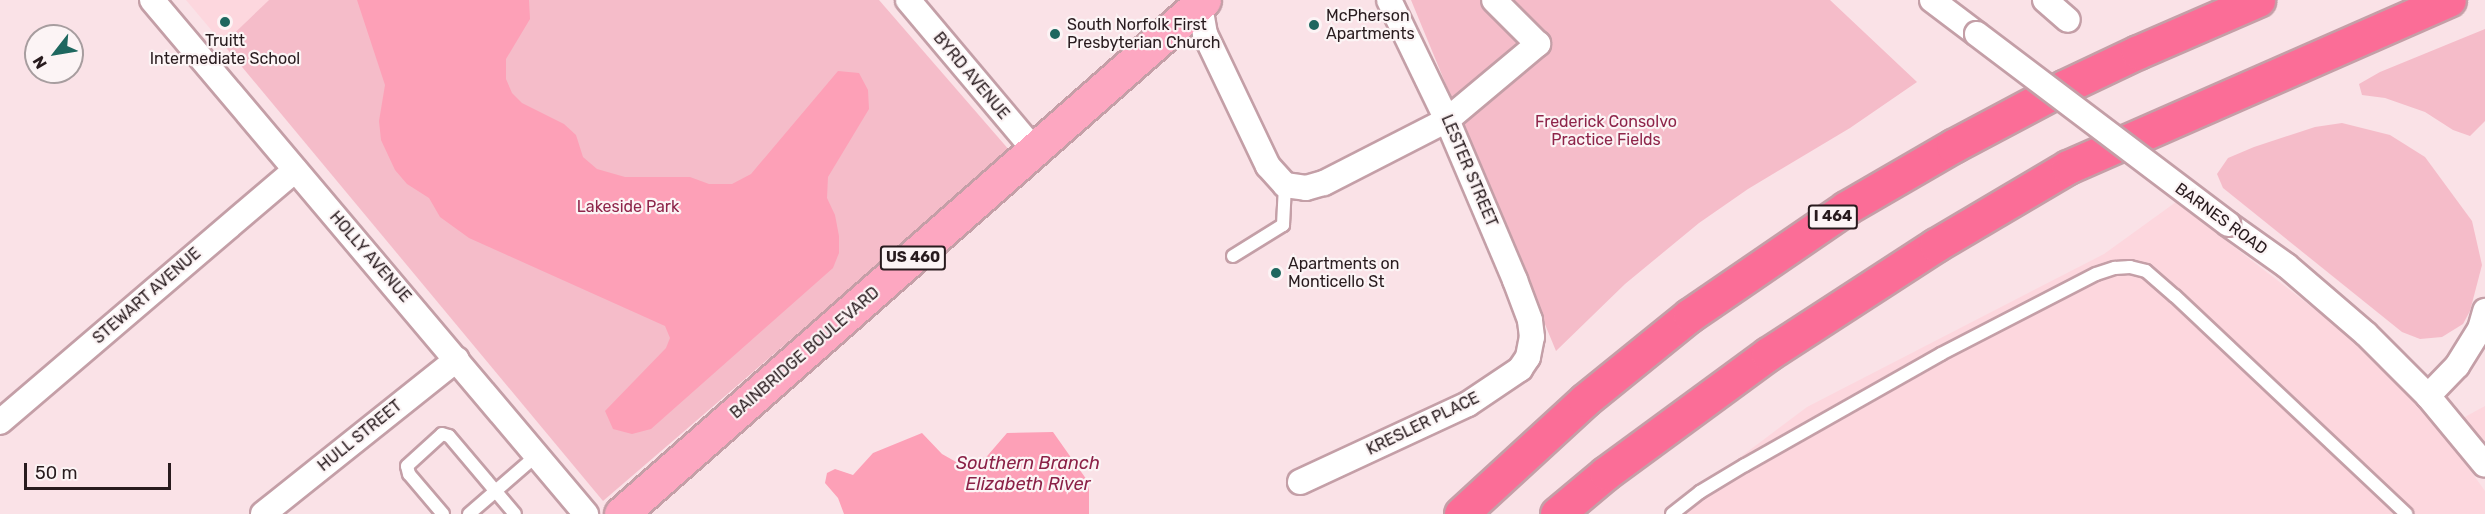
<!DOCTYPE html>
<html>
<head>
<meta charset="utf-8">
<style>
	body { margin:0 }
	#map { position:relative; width:2485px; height:514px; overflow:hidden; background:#fae2e7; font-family:Rubik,sans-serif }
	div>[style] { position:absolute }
	.built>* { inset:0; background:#fdd7de }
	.green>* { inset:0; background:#f5bcc9 }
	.water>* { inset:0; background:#fda0b7 }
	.roads { filter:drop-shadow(2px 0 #c49fa7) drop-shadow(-2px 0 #c49fa7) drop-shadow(0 2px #c49fa7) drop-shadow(0 -2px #c49fa7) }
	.lane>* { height:12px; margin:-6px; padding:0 6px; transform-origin:6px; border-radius:6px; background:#fff }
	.street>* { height:24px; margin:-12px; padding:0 12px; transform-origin:12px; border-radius:12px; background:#fff }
	.primary>* { height:33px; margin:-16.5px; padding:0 16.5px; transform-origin:16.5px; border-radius:16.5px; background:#fda7c1 }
	.highway>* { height:33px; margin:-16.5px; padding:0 16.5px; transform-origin:16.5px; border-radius:16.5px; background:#fb6d97 }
	.bridges { filter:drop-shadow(2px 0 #c49fa7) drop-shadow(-2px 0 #c49fa7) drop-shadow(0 2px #c49fa7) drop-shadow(0 -2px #c49fa7) }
	.street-bridge>* { height:24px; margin:-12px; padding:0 12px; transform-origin:12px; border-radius:12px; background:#fff }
	.dots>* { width:16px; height:16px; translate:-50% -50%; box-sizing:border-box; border:3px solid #fcf4f5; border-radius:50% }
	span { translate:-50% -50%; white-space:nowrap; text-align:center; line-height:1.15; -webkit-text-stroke:4.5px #fcf4f5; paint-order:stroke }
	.shield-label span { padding:2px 4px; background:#fcf4f5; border:2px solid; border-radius:4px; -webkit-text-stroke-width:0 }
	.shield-label { font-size:15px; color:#281b1e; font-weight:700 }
	.poi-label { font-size:16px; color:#281b1e }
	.left { translate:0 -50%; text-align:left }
	.street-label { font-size:16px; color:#281b1e }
	.park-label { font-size:16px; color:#8e254a }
	.water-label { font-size:18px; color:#8b2147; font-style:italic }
	.north { position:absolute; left:24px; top:24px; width:60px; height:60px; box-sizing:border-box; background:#fcf4f5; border:2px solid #a79d9f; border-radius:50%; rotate:239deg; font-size:16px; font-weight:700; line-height:24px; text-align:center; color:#281b1e }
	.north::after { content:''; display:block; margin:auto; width:21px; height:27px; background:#1e675f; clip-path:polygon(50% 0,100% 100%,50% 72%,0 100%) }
	.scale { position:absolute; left:24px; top:463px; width:147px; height:27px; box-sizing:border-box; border:3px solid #281b1e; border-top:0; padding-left:8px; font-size:18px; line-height:21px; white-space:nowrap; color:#281b1e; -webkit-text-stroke:4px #fcf4f5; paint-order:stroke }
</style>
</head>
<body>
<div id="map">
	<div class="built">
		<div style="clip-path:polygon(186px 0,269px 0,223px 44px)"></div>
		<div style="clip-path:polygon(2176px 202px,2348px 335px,2421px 409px,2470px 470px,2485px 491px,2485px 514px,1665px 514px,1807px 407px,2104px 254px)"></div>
		<div style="clip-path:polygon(2485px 406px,2485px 447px,2463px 418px)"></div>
	</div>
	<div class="green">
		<div style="clip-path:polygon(269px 0,879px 0,1010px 151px,603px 501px,223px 44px)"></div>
		<div style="clip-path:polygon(1411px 0,1830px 0,1917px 82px,1850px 128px,1748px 189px,1699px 223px,1625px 284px,1556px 351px)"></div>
		<div style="clip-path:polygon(2485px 29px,2485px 121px,2470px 136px,2453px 130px,2425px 112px,2385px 98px,2362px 95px,2359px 84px,2380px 72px)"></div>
		<div style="clip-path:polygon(2342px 123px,2390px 135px,2425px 157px,2472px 221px,2482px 265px,2470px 311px,2463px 324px,2442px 337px,2420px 339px,2402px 332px,2223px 188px,2217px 174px,2228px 158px,2254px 147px,2315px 127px)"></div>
	</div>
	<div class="water">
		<div style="clip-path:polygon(357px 0,529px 0,530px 19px,506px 59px,506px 79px,512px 93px,522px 103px,564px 124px,576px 135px,583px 157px,597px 169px,625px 177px,690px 177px,709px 184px,732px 184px,751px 174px,838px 71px,859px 73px,868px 90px,869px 109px,828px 177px,827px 198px,835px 215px,839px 236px,839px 253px,833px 268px,651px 429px,632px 434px,613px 429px,605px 411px,666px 348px,670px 338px,665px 326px,469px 238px,440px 217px,429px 198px,407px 184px,395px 170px,381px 140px,379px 121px,385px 85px)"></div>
		<div style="clip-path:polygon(1053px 432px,1089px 483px,1089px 514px,844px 514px,838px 498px,825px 483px,827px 473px,835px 469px,853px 475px,873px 453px,922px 433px,942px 454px,958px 463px,982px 462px,1007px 433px)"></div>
	</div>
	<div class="roads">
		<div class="lane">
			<div style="left:1233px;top:256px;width:59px;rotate:-31.8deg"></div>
			<div style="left:1283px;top:225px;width:40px;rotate:-87.1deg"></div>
			<div style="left:443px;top:514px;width:52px;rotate:-130.4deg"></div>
			<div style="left:409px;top:474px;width:8px;rotate:-104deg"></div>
			<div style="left:407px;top:466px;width:47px;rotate:-42.4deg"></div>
			<div style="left:442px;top:434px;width:7px;rotate:16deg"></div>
			<div style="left:449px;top:436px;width:102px;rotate:49.8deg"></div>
			<div style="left:469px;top:514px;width:90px;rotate:-40.9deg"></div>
			<div style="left:1672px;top:514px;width:36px;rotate:-38deg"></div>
			<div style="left:1700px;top:492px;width:52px;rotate:-31deg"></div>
			<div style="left:1745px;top:465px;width:225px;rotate:-29.5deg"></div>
			<div style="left:1941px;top:354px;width:174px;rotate:-27.3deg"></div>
			<div style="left:2096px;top:274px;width:20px;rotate:-18deg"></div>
			<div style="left:2115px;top:268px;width:15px;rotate:-4deg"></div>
			<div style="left:2130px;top:267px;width:16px;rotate:14deg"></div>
			<div style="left:2146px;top:271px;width:38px;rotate:41deg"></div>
			<div style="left:2175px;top:296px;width:318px;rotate:43.3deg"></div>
		</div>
		<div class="street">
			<div style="left:152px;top:0;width:673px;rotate:49.82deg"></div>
			<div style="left:908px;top:0;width:197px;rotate:49.9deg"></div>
			<div style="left:1199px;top:0;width:35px;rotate:80deg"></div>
			<div style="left:1205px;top:34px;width:146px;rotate:64.5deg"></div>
			<div style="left:1268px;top:166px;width:25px;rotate:48deg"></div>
			<div style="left:1285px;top:185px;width:21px;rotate:8deg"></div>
			<div style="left:1306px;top:188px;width:19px;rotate:-16deg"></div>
			<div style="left:1324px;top:183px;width:138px;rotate:-27.1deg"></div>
			<div style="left:1447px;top:120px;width:119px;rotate:-39.9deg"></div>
			<div style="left:1538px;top:44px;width:62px;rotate:-135deg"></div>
			<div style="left:1932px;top:0;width:56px;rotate:37.1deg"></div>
			<div style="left:2045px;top:0;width:30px;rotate:41deg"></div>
			<div style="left:2228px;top:224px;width:72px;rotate:35.4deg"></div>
			<div style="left:2287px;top:266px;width:104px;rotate:40.7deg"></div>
			<div style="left:2366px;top:334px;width:88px;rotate:45deg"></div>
			<div style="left:2428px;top:396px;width:89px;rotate:50.4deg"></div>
			<div style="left:2428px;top:396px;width:42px;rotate:-46deg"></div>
			<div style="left:2457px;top:366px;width:44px;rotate:-58.1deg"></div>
			<div style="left:2480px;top:329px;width:19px;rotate:-74deg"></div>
			<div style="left:0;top:422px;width:388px;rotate:-40.5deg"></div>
			<div style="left:1300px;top:482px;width:185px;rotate:-24.9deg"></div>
			<div style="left:1468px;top:404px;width:63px;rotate:-33.9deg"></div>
			<div style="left:1520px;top:369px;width:14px;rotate:-56deg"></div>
			<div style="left:1528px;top:357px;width:20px;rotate:-79deg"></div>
			<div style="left:1532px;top:337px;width:17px;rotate:-97deg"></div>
			<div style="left:1530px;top:320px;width:43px;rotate:-110.6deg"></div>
			<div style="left:1515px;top:280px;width:174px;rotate:-113deg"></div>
			<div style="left:1447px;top:120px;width:133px;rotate:-115.8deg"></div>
			<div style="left:263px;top:514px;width:248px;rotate:-38.6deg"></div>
		</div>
		<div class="primary">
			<div style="left:621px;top:514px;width:777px;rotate:-41.4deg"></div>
		</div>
		<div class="highway">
			<div style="left:1461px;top:514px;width:168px;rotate:-42.6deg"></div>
			<div style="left:1585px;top:400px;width:135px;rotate:-39deg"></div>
			<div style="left:1690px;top:315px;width:189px;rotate:-34.4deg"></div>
			<div style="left:1846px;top:208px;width:124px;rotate:-30.1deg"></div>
			<div style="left:1953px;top:146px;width:126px;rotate:-28deg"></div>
			<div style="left:2064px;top:87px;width:82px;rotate:-25.3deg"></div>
			<div style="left:2138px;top:52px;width:131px;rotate:-23.4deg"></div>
			<div style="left:1557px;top:514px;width:64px;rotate:-39.9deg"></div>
			<div style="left:1606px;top:473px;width:201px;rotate:-36.3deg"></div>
			<div style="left:1768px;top:354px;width:200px;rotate:-33deg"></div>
			<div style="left:1936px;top:245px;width:153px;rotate:-30.6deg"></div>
			<div style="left:2068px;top:167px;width:416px;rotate:-23.7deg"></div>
		</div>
	</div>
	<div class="bridges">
		<div class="street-bridge">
			<div style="left:1977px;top:34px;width:315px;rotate:37.1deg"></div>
		</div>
	</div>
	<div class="dots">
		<div style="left:225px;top:22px;background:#1e675f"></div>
		<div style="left:1314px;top:25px;background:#1e675f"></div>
		<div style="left:1055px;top:34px;background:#1e675f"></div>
		<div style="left:1276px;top:273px;background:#1e675f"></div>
	</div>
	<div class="shield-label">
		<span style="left:1833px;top:217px">I 464</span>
		<span style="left:913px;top:258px">US 460</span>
	</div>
	<div class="poi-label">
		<span class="left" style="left:1326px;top:25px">McPherson<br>Apartments</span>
		<span class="left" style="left:1067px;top:34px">South Norfolk First<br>Presbyterian Church</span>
		<span style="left:225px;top:50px">Truitt<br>Intermediate School</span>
		<span class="left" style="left:1288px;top:273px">Apartments on<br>Monticello St</span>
	</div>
	<div class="street-label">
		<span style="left:971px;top:76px;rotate:50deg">BYRD AVENUE</span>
		<span style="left:1469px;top:171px;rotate:67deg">LESTER STREET</span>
		<span style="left:2221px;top:219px;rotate:36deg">BARNES ROAD</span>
		<span style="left:370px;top:257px;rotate:49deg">HOLLY AVENUE</span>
		<span style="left:147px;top:296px;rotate:-41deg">STEWART AVENUE</span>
		<span style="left:805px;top:353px;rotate:-41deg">BAINBRIDGE BOULEVARD</span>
		<span style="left:1423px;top:424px;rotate:-26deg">KRESLER PLACE</span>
		<span style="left:360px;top:436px;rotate:-39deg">HULL STREET</span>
	</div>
	<div class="park-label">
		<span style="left:1606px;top:131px">Frederick Consolvo<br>Practice Fields</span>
		<span style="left:628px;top:207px">Lakeside Park</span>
	</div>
	<div class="water-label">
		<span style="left:1028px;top:474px">Southern Branch<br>Elizabeth River</span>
	</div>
	<div class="north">N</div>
	<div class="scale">50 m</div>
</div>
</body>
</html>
